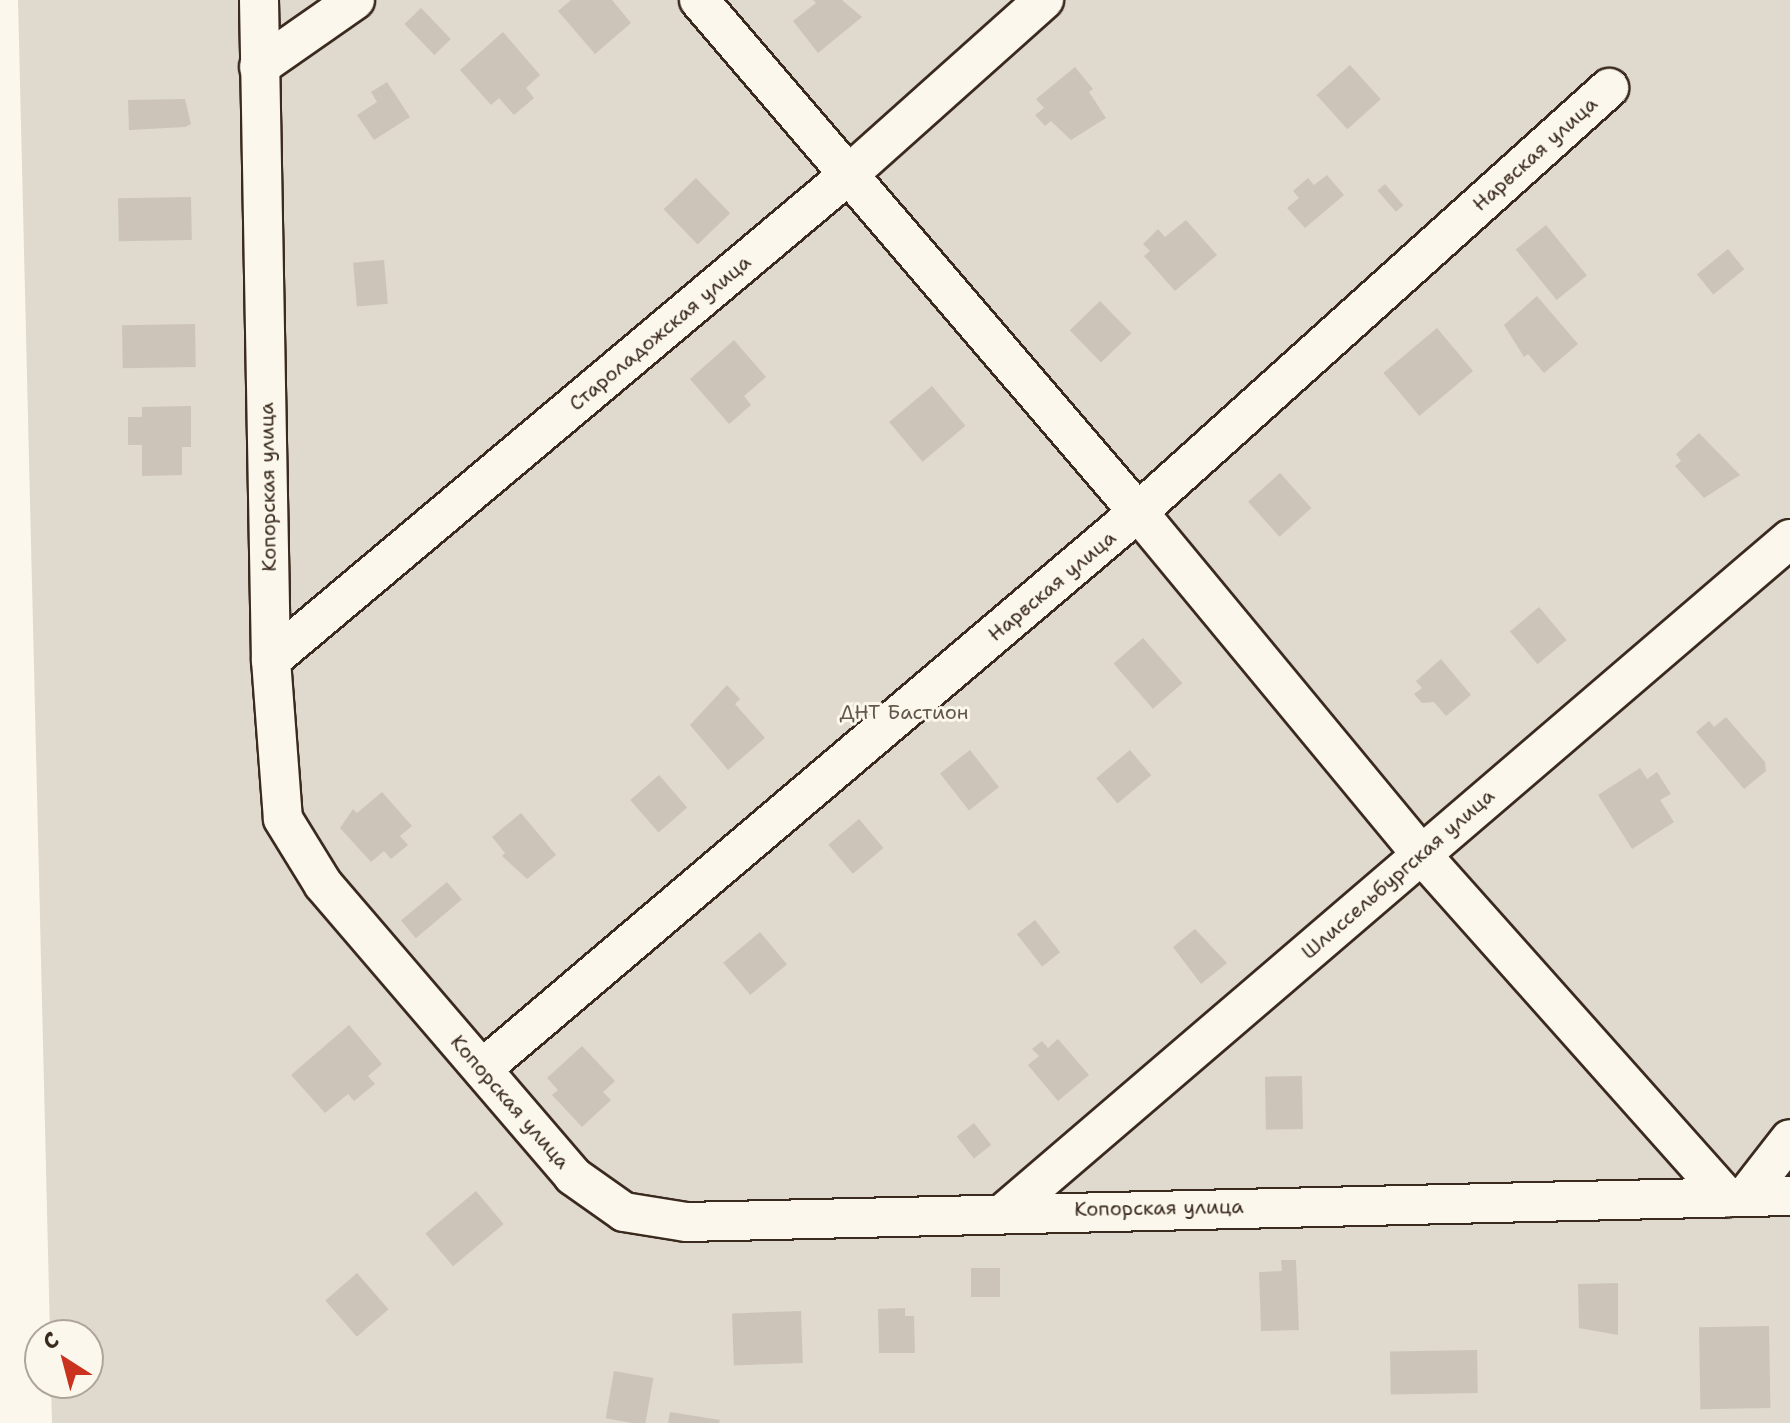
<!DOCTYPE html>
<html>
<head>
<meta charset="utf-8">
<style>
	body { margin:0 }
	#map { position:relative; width:1790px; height:1423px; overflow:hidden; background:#fbf7ec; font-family:"Shantell Sans",sans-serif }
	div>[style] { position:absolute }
	.green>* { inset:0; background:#dfd9ce }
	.building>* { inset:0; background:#ccc4b9; transform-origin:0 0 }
	.roads { filter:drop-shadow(2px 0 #3b2a1e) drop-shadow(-2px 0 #3b2a1e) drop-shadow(0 2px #3b2a1e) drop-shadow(0 -2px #3b2a1e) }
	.minor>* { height:38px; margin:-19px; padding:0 19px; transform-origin:19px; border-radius:19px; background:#fbf7ec }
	span { translate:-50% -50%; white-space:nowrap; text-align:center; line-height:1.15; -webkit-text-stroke:6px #fbf7ec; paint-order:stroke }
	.street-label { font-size:20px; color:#3b2a1e }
	.park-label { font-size:20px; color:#64564a }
	.north { position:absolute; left:24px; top:1319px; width:80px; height:80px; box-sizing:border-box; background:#fbf7ec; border:2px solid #aea59a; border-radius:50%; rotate:324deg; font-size:22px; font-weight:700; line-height:32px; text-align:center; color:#3b2a1e }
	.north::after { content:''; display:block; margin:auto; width:28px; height:36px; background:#c8321e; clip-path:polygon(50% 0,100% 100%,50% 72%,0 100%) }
</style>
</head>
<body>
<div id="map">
	<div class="green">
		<div style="clip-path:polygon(18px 0,1790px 0,1790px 1423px,52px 1423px,51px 1383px,88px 1383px,88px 1335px,50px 1335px)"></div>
	</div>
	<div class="building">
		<div style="clip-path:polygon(571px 0,612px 0,631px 23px,595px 54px,558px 11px)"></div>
		<div style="clip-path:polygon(813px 0,842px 0,862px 17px,818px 53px,793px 21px,816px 3px)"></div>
		<div style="left:421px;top:8px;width:43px;height:23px;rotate:46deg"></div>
		<div style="clip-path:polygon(503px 32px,540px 75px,526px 88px,534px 98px,514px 115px,499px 98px,491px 105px,460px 70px)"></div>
		<div style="left:1350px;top:65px;width:46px;height:45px;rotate:48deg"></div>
		<div style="clip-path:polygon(1075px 67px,1093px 89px,1089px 92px,1106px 118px,1071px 140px,1051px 121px,1045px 126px,1035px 115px,1044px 108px,1036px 99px)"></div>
		<div style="clip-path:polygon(387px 82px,410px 117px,374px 140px,357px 115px,377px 102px,371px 92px)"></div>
		<div style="clip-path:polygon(185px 99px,191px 124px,185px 127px,129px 130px,128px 100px)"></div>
		<div style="clip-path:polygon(1327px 175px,1344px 195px,1305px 228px,1287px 208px,1299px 198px,1293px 191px,1308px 178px,1314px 185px)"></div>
		<div style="left:696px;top:178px;width:49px;height:45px;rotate:46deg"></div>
		<div style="left:1385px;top:184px;width:28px;height:10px;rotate:49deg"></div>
		<div style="left:191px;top:197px;width:43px;height:73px;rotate:89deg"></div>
		<div style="clip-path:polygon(1186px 220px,1217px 255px,1175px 291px,1144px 256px,1150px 251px,1143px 244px,1158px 229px,1165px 237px)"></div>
		<div style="left:1546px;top:225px;width:65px;height:39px;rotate:51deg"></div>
		<div style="left:1728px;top:249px;width:26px;height:40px;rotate:51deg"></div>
		<div style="left:384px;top:260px;width:44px;height:31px;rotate:85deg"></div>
		<div style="clip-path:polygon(1537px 296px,1578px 344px,1544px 373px,1528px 354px,1524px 357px,1504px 325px)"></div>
		<div style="left:1100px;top:301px;width:45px;height:42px;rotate:46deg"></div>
		<div style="left:195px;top:324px;width:43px;height:73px;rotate:89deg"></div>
		<div style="left:1437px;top:328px;width:56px;height:70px;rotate:50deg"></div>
		<div style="clip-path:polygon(734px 340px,766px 377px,744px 396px,751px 405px,729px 424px,690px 379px)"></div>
		<div style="left:932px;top:386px;width:52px;height:56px;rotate:50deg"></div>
		<div style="clip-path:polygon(191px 406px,191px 447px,182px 447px,182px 475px,142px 476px,142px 445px,128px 445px,128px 417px,142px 417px,142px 407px)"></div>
		<div style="clip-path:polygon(1699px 433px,1740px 475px,1704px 498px,1675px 466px,1681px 461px,1676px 454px)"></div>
		<div style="left:1280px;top:473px;width:47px;height:43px;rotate:48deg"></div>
		<div style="left:1539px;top:607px;width:43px;height:38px;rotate:50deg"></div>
		<div style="left:1143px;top:638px;width:60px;height:39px;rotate:49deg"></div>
		<div style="clip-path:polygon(1441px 659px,1471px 695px,1446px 716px,1434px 702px,1422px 703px,1414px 694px,1422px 688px,1416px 681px)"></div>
		<div style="clip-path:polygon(727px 685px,740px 699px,735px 704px,765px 738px,728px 770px,690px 725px)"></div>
		<div style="clip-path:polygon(1726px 717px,1765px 762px,1766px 771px,1744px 789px,1696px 732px,1709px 721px,1714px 727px)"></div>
		<div style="left:970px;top:750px;width:47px;height:38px;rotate:52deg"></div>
		<div style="left:1130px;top:750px;width:33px;height:44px;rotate:50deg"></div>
		<div style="clip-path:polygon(1640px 768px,1647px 779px,1657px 772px,1671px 794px,1660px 800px,1674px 822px,1632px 849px,1598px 795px)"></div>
		<div style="left:659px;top:775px;width:43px;height:38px;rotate:49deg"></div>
		<div style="clip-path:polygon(382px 792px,412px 826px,400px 836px,408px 845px,391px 859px,384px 851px,371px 862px,340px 828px,353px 809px,357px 813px)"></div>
		<div style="clip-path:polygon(521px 813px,556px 855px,527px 879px,502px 856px,505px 853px,492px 837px)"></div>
		<div style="left:859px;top:819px;width:38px;height:40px;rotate:50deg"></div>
		<div style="left:447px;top:882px;width:23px;height:60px;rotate:50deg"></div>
		<div style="left:1035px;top:920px;width:41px;height:23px;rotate:52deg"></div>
		<div style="clip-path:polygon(1195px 929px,1227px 963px,1201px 984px,1173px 947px)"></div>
		<div style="left:760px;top:932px;width:42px;height:48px;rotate:50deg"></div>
		<div style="clip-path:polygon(349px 1025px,382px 1064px,368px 1076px,375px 1084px,354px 1101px,348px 1094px,325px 1113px,291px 1075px)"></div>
		<div style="clip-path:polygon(1058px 1039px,1089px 1075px,1058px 1101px,1028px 1065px,1039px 1056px,1032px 1049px,1042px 1041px,1048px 1048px)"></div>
		<div style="clip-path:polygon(582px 1046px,615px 1081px,603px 1092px,611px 1100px,582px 1127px,552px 1095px,558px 1090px,547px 1078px)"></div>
		<div style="left:1302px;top:1076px;width:53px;height:37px;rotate:89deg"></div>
		<div style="left:974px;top:1123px;width:28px;height:22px;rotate:52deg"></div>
		<div style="left:476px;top:1191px;width:43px;height:66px;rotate:50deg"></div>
		<div style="clip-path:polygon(1281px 1260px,1296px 1260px,1299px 1330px,1261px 1331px,1259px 1272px,1282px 1271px)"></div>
		<div style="left:971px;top:1268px;width:29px;height:29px"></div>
		<div style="left:357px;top:1273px;width:48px;height:42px;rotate:49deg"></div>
		<div style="clip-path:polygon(1618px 1283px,1618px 1335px,1579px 1328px,1578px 1284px)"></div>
		<div style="clip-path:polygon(905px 1308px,905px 1316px,914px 1316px,915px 1353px,879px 1353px,878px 1309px)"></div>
		<div style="left:801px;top:1311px;width:52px;height:69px;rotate:88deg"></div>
		<div style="left:1769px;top:1326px;width:82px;height:70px;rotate:89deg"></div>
		<div style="left:1477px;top:1350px;width:43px;height:87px;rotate:89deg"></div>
		<div style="left:614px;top:1371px;width:40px;height:48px;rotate:10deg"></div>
		<div style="clip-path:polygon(670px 1412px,720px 1420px,719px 1423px,668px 1423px)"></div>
	</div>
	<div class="roads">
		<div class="minor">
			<div style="left:259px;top:0;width:660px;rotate:88.96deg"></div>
			<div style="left:271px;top:660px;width:159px;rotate:85.7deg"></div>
			<div style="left:283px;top:819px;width:76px;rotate:58.4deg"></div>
			<div style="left:323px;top:884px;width:384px;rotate:49.4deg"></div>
			<div style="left:573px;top:1176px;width:62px;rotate:35.2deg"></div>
			<div style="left:624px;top:1212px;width:63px;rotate:9.2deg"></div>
			<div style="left:686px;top:1222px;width:1104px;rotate:-1.35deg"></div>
			<div style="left:699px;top:0;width:674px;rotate:49.39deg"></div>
			<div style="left:1138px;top:512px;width:444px;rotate:50.4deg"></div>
			<div style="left:1421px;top:854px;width:460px;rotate:48.3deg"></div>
			<div style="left:259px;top:67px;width:117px;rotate:-34.9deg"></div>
			<div style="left:271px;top:660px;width:754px;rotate:-40.05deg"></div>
			<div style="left:848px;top:175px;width:263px;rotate:-41.8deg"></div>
			<div style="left:482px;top:1069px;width:861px;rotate:-40.33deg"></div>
			<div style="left:1138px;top:512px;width:634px;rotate:-41.99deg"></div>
			<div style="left:1745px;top:1197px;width:73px;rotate:-52.2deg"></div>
			<div style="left:1007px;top:1210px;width:1031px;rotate:-40.6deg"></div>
		</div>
	</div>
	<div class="street-label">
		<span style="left:1535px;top:154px;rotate:-42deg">Нарвская улица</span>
		<span style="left:660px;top:333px;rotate:-40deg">Староладожская улица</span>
		<span style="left:268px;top:487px;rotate:-91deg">Копорская улица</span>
		<span style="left:1052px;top:586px;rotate:-40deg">Нарвская улица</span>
		<span style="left:1398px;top:874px;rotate:-41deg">Шлиссельбургская улица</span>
		<span style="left:510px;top:1102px;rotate:49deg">Копорская улица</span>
		<span style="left:1159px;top:1208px;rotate:-1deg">Копорская улица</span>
	</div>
	<div class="park-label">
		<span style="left:904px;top:712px">ДНТ Бастион</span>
	</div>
	<div class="north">С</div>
</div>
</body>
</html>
